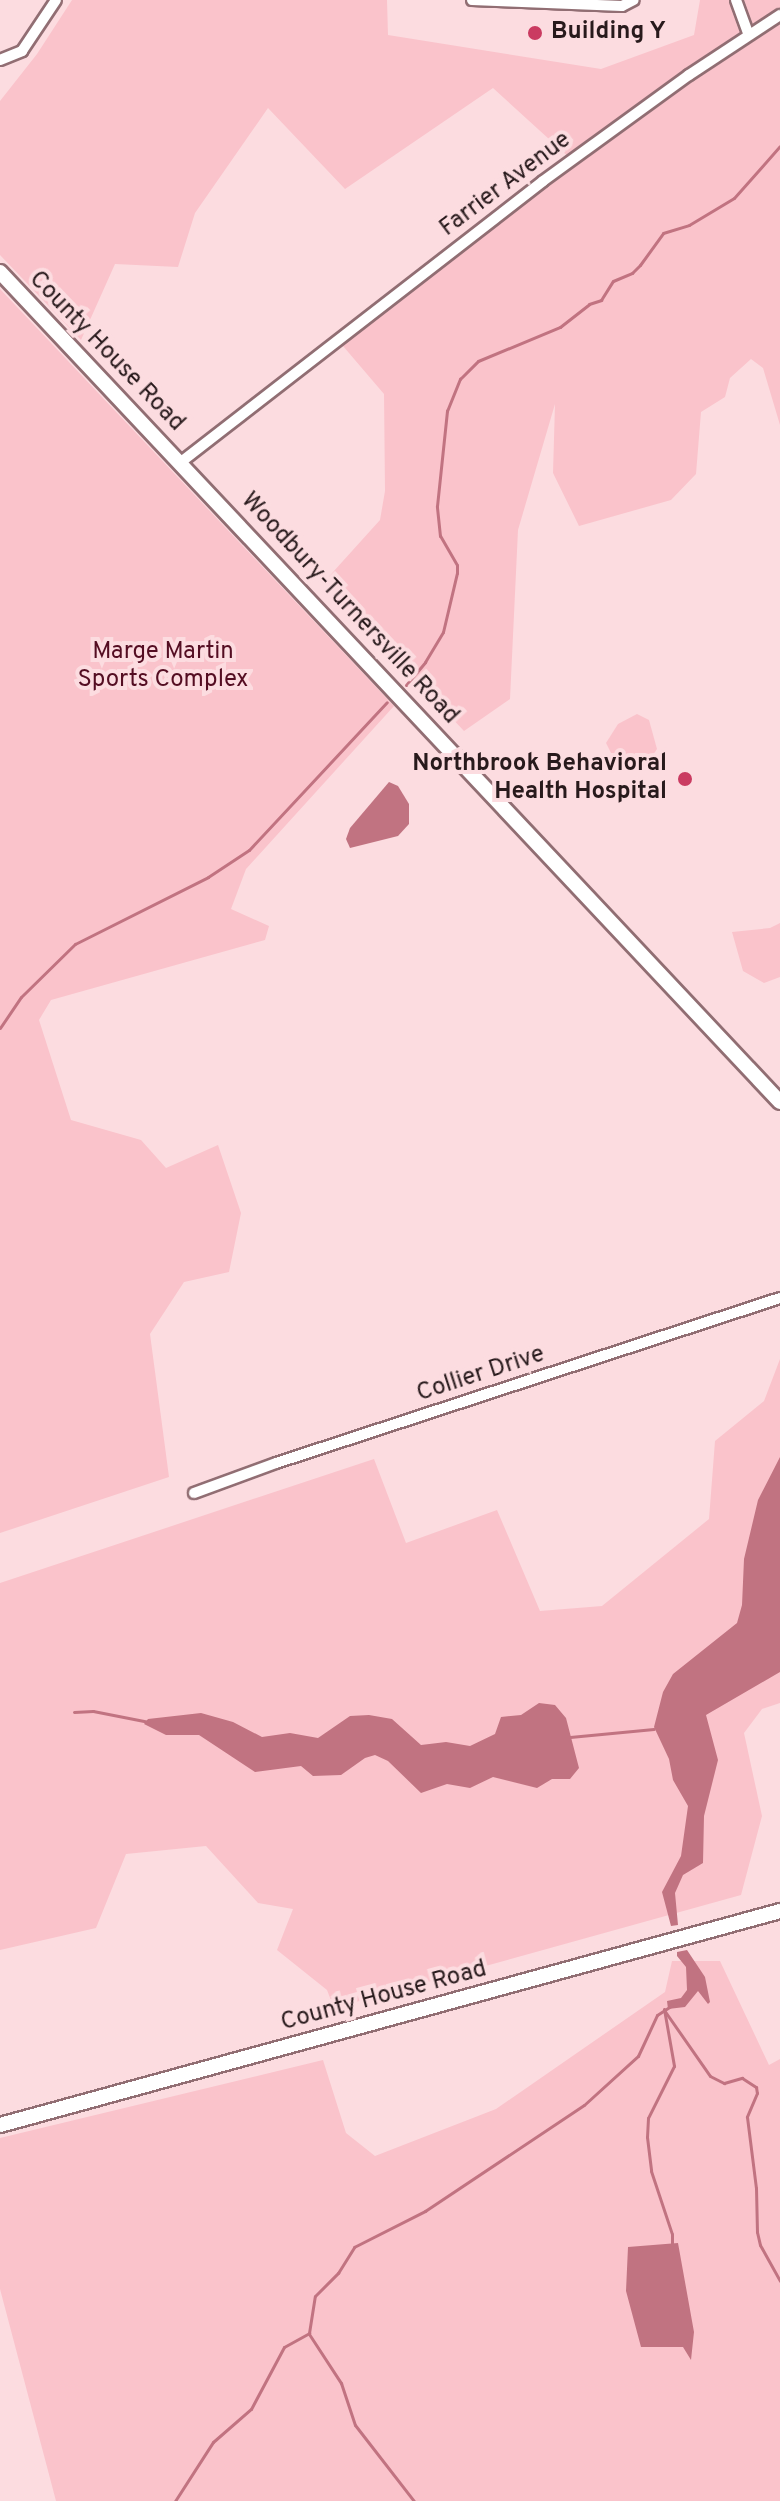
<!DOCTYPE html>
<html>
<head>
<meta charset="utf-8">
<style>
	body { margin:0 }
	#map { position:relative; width:780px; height:2501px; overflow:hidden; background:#fcdce0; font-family:Overpass,sans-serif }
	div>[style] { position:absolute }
	.green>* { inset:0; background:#fac3cb }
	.water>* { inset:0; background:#c17381 }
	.stream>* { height:3px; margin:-1.5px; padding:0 1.5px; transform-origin:1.5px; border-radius:1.5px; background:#c17381 }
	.roads { filter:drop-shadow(2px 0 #916e73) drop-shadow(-2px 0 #916e73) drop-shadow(0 2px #916e73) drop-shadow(0 -2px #916e73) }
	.street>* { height:10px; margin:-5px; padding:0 5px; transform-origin:5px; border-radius:5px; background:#fff }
	.secondary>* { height:14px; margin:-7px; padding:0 7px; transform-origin:7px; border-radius:7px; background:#fff }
	.dots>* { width:22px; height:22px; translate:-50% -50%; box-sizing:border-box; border:4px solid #fcdce0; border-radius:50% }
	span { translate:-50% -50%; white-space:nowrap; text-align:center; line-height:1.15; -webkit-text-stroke:8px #fcdce0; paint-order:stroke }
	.poi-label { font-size:24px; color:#281a1c; font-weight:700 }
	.left { translate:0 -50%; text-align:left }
	.right { translate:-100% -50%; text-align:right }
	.street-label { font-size:24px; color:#281a1c }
	.park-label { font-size:24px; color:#540d22 }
</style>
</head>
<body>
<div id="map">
	<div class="green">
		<div style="clip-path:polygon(72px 0,387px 0,388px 35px,601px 69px,694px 35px,700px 0,780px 0,780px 425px,763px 368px,751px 359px,730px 378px,725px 397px,701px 412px,696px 474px,671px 500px,579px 526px,553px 473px,555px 404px,518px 530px,510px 699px,464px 731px,324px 582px,380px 520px,385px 491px,384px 394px,337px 339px,572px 160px,493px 88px,345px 189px,268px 108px,195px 213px,178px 267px,115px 264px,81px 340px,0 255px,0 101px,37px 54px)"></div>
		<div style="clip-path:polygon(0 289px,394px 706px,246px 869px,231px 909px,269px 926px,265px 940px,51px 1000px,39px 1020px,71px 1120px,141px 1140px,166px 1168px,218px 1145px,241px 1213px,229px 1272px,184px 1282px,150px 1334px,169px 1477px,0 1533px)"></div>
		<div style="clip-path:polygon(637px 714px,649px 720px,657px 749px,651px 758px,626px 760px,611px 753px,606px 743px,618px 724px)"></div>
		<div style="clip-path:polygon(780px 923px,780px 977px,764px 983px,743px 971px,732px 932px,770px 928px)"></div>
		<div style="clip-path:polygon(780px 1359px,780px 1703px,762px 1709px,744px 1733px,762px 1816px,741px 1895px,334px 2008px,327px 1990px,277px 1950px,293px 1909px,258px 1903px,206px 1846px,126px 1854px,96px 1928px,0 1950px,0 1583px,374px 1459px,406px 1543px,497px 1510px,540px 1611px,602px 1606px,709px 1519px,715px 1441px,764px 1401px)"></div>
		<div style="clip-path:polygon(672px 1961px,720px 1961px,769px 2065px,780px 2059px,780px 2501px,56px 2501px,0 2289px,0 2138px,323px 2060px,346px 2133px,375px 2156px,496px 2109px,665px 1992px)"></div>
	</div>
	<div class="water">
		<div style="clip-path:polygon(389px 782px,398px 786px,409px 804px,409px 824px,398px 836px,350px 848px,346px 839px,350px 828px)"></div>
		<div style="clip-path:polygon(780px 1457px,780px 1672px,706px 1715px,718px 1760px,704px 1816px,703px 1863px,683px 1875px,675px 1893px,678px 1925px,671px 1926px,662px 1892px,681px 1856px,688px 1806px,673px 1780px,669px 1759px,654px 1727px,663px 1692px,673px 1674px,737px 1623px,742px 1605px,744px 1559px,758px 1500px)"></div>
		<div style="clip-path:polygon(539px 1703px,555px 1705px,566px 1718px,579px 1768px,570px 1779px,552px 1779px,537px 1788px,493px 1777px,470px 1788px,447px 1784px,421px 1793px,388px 1761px,375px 1755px,365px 1758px,341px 1775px,313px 1776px,301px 1766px,255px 1772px,199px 1735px,166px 1735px,144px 1724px,148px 1719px,201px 1713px,233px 1722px,262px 1737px,290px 1733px,318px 1738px,350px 1716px,369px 1715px,392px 1719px,421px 1745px,446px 1742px,470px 1746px,495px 1734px,501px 1717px,521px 1715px)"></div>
		<div style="clip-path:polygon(687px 1950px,705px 1977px,710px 2002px,708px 2004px,698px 1991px,685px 2007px,668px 2009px,667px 2001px,681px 1998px,687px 1990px,686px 1967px,677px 1956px,677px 1952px)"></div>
		<div style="clip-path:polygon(678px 2243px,694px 2332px,691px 2360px,683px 2347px,641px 2347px,626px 2291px,628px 2247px)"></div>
	</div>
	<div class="stream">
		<div style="left:406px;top:685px;width:30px;rotate:-50deg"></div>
		<div style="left:425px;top:662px;width:35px;rotate:-59deg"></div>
		<div style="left:443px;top:632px;width:61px;rotate:-76.7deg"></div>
		<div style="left:457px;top:573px;width:8px;rotate:-90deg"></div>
		<div style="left:457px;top:565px;width:34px;rotate:-120deg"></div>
		<div style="left:440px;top:536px;width:30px;rotate:-96deg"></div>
		<div style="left:437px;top:506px;width:96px;rotate:-84deg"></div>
		<div style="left:447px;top:411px;width:35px;rotate:-68deg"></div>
		<div style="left:460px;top:379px;width:25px;rotate:-45deg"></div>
		<div style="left:478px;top:361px;width:89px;rotate:-22.5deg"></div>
		<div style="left:560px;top:327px;width:37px;rotate:-38deg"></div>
		<div style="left:589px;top:304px;width:13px;rotate:-18deg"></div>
		<div style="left:601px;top:300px;width:22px;rotate:-58deg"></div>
		<div style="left:613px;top:281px;width:21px;rotate:-23deg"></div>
		<div style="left:632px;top:273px;width:11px;rotate:-45deg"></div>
		<div style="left:640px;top:265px;width:39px;rotate:-54deg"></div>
		<div style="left:663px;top:233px;width:27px;rotate:-17deg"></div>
		<div style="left:689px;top:225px;width:52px;rotate:-31deg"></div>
		<div style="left:734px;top:198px;width:69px;rotate:-48.5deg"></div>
		<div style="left:0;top:1028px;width:37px;rotate:-56deg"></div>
		<div style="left:21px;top:997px;width:76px;rotate:-44.5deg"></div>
		<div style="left:75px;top:944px;width:149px;rotate:-26.7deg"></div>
		<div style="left:208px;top:877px;width:49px;rotate:-33.4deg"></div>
		<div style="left:249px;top:850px;width:202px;rotate:-47deg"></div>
		<div style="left:74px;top:1712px;width:19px;rotate:-3deg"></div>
		<div style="left:93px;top:1711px;width:57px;rotate:11.1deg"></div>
		<div style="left:570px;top:1737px;width:84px;rotate:-5.4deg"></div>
		<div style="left:664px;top:2009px;width:58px;rotate:80deg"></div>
		<div style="left:674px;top:2066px;width:58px;rotate:116.6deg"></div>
		<div style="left:648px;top:2118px;width:19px;rotate:93deg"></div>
		<div style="left:647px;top:2137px;width:34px;rotate:83deg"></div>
		<div style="left:651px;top:2171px;width:66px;rotate:71.6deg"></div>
		<div style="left:672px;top:2234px;width:11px;rotate:90deg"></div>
		<div style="left:664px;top:2010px;width:80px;rotate:55.1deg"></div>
		<div style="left:710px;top:2076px;width:16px;rotate:27deg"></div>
		<div style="left:724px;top:2083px;width:19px;rotate:-16deg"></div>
		<div style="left:742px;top:2078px;width:17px;rotate:33deg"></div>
		<div style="left:756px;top:2087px;width:6px;rotate:81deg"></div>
		<div style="left:757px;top:2093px;width:26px;rotate:113deg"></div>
		<div style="left:747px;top:2117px;width:72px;rotate:82.8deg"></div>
		<div style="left:756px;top:2188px;width:44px;rotate:88.7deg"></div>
		<div style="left:757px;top:2232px;width:13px;rotate:77deg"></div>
		<div style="left:760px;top:2245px;width:41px;rotate:60.9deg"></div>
		<div style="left:309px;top:2334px;width:59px;rotate:56.9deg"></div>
		<div style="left:341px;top:2383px;width:44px;rotate:71.6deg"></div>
		<div style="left:355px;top:2425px;width:96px;rotate:52.2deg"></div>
		<div style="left:175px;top:2501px;width:70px;rotate:-57.2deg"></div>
		<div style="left:213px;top:2442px;width:50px;rotate:-41deg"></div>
		<div style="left:251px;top:2409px;width:70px;rotate:-62deg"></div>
		<div style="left:284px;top:2347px;width:29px;rotate:-29deg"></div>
		<div style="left:309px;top:2333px;width:37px;rotate:-81deg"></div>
		<div style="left:315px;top:2296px;width:33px;rotate:-45deg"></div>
		<div style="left:338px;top:2273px;width:31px;rotate:-58deg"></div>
		<div style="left:354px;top:2247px;width:80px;rotate:-26.9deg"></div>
		<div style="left:425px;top:2211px;width:191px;rotate:-33.7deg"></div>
		<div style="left:584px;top:2105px;width:73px;rotate:-42.2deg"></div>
		<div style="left:638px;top:2056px;width:45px;rotate:-65.1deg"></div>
		<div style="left:657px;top:2015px;width:17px;rotate:-33deg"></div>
	</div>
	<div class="roads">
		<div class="street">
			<div style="left:472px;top:0;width:150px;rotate:2.3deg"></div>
			<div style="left:622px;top:6px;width:13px;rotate:-27deg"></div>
			<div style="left:736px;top:0;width:37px;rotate:70deg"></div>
			<div style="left:0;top:60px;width:24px;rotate:-22deg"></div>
			<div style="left:22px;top:51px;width:61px;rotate:-56.3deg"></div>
			<div style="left:181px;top:462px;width:458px;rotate:-37.8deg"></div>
			<div style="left:543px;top:181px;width:180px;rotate:-36deg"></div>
			<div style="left:689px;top:75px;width:109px;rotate:-33.4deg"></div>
			<div style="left:194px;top:1493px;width:87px;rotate:-20.1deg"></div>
			<div style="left:276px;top:1463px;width:530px;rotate:-18.13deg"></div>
		</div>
		<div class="secondary">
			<div style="left:0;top:272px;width:1139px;rotate:46.78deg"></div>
			<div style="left:0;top:2125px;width:809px;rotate:-15.34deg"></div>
		</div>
	</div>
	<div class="dots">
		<div style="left:535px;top:33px;background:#ca3b61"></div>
		<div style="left:685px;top:779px;background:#ca3b61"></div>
	</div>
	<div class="poi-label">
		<span class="left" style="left:551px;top:33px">Building Y</span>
		<span class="right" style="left:667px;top:779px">Northbrook Behavioral<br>Health Hospital</span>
	</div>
	<div class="street-label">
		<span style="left:506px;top:185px;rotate:-37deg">Farrier Avenue</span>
		<span style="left:106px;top:352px;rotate:46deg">County House Road</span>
		<span style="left:349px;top:609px;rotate:47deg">Woodbury-Turnersville Road</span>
		<span style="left:481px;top:1375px;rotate:-18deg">Collier Drive</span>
		<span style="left:384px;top:1997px;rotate:-15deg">County House Road</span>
	</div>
	<div class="park-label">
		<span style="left:163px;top:667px">Marge Martin<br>Sports Complex</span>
	</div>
</div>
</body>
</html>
